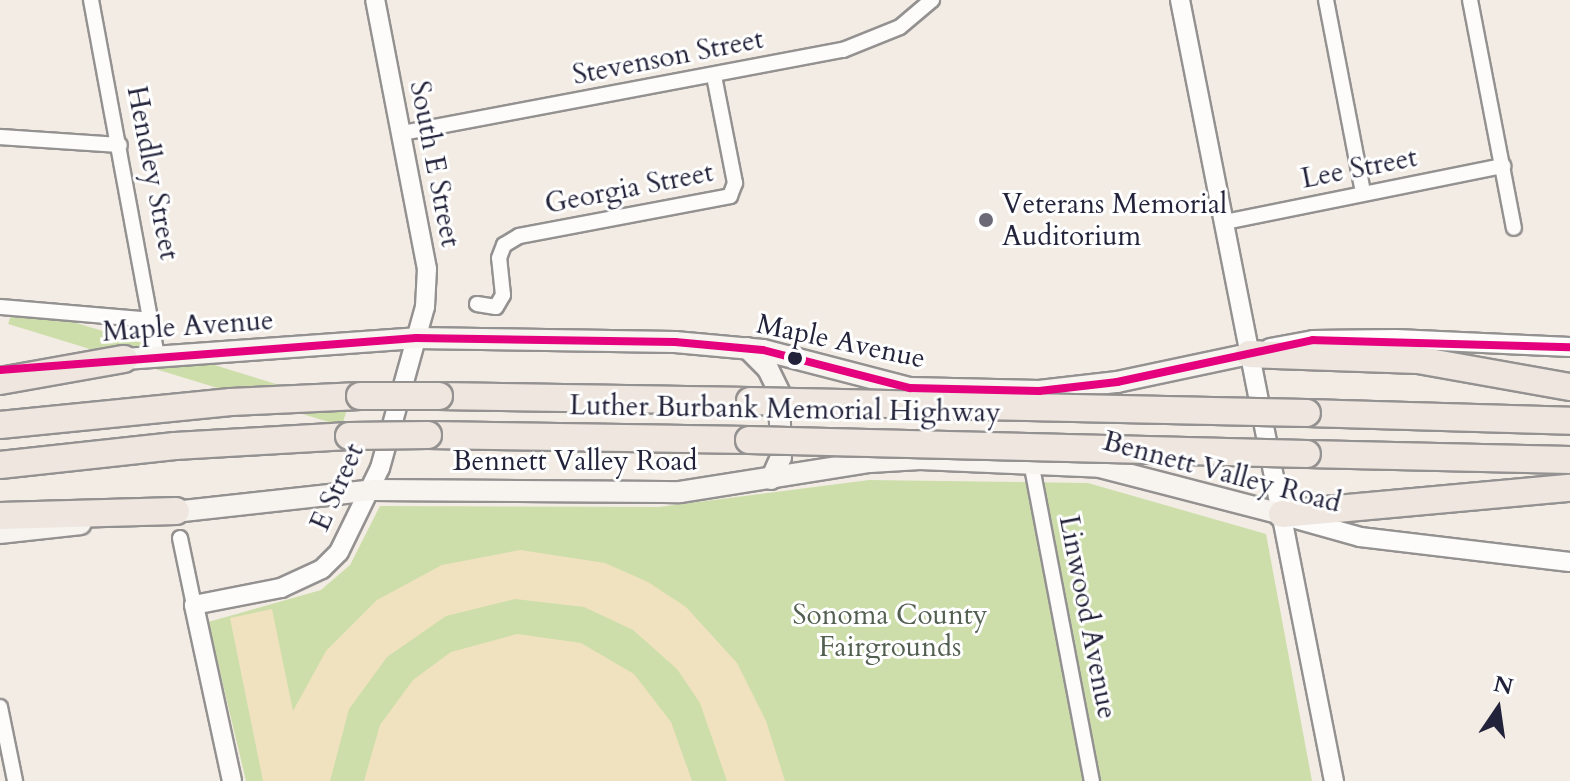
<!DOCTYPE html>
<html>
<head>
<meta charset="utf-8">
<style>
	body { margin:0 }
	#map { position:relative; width:1570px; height:781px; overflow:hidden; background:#f3ece4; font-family:Cardo,serif }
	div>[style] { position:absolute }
	.green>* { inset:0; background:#cddeaa; transform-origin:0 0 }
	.sand>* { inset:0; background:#f0e2be }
	.roads { filter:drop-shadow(2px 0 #949191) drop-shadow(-2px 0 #949191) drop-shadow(0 2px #949191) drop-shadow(0 -2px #949191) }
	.minor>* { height:14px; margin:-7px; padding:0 7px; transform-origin:7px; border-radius:7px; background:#fdfcfb }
	.tertiary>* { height:18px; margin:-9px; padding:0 9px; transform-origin:9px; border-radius:9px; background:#fdfcfb }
	.secondary>* { height:20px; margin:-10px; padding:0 10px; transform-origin:10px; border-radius:10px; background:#f7f4f0 }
	.motorway>* { height:26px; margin:-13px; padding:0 13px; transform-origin:13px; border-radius:13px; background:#eee6df }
	.bridges { filter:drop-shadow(2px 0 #949191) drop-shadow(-2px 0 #949191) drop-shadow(0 2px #949191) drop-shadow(0 -2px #949191) }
	.motorway-bridge>* { height:26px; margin:-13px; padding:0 13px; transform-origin:13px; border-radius:13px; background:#eee6df }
	.bus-1>* { height:8px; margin:-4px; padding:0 4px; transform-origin:4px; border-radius:4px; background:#e5007d }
	.dots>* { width:22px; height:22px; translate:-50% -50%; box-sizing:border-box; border:4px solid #fff; border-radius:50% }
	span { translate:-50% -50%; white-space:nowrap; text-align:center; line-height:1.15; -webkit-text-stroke:6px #fff; paint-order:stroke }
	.street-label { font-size:28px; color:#22223b }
	.poi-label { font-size:28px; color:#22223b }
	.left { translate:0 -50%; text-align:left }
	.park-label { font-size:28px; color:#536051 }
	.north { position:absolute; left:1458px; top:669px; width:80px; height:80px; -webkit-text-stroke:6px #fff; paint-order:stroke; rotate:13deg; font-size:22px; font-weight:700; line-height:32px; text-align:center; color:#22223b }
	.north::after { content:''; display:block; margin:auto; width:28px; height:36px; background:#22223b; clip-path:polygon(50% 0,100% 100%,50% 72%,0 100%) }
</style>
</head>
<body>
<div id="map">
	<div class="green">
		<div style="left:348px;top:406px;width:21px;height:349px;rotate:107deg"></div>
		<div style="clip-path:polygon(869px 480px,1088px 483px,1266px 534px,1312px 781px,246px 781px,208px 622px,321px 590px,350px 565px,380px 506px,659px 507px)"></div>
	</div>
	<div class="sand">
		<div style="clip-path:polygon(520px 550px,605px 563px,648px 582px,686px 607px,737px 663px,766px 721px,785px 781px,727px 781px,700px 703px,677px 669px,633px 630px,584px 607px,515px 599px,446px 616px,387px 657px,349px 709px,330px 781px,263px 781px,230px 618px,272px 609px,293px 711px,326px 651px,377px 600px,442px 565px)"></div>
		<div style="clip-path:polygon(517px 634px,581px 643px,634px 674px,671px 722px,692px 781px,364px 781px,380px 725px,413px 680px,451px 652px)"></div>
	</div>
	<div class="roads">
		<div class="minor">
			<div style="left:91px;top:0;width:362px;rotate:79.5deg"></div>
			<div style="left:1326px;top:0;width:197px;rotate:79.1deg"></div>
			<div style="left:1470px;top:0;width:232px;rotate:79.1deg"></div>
			<div style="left:402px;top:133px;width:449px;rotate:-10.7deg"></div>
			<div style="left:843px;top:50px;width:61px;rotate:-22deg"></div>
			<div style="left:900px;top:27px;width:42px;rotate:-40.2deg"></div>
			<div style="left:0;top:137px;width:120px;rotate:3.8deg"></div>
			<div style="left:1225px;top:222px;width:284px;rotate:-11.4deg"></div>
			<div style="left:477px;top:304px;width:19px;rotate:9deg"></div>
			<div style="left:496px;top:307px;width:14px;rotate:-60deg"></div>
			<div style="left:503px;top:295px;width:37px;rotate:-96deg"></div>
			<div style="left:499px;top:258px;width:14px;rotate:-69deg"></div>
			<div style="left:504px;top:245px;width:17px;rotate:-31deg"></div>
			<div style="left:519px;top:236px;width:215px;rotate:-10.7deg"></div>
			<div style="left:730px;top:196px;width:14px;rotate:-69deg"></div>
			<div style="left:735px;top:183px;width:109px;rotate:-101.1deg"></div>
			<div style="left:0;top:307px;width:152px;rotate:4.9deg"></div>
			<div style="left:1031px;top:462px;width:325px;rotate:79.2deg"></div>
			<div style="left:180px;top:538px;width:68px;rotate:78.2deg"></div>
			<div style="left:0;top:707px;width:76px;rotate:78.5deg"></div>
		</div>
		<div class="tertiary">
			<div style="left:1180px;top:0;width:796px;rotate:78.85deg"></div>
			<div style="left:1270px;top:348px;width:44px;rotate:-10.5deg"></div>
			<div style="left:1313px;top:340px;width:83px;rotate:-0.7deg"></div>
			<div style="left:1396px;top:339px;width:174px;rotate:2.6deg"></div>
			<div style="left:1289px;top:517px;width:74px;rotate:15.7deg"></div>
			<div style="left:1360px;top:537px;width:211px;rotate:6.8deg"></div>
			<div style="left:232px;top:781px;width:180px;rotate:-102.2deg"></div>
			<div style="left:194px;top:605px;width:89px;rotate:-11.1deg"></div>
			<div style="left:281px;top:588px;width:45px;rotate:-24.9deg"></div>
			<div style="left:322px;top:569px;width:24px;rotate:-45deg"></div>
			<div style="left:339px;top:552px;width:93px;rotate:-64deg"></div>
			<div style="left:380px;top:468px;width:167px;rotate:-74.4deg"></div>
			<div style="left:425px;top:307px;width:38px;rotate:-87deg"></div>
			<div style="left:427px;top:269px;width:274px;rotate:-100.9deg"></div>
		</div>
		<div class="secondary">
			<div style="left:747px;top:348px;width:30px;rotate:45deg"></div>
			<div style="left:768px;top:369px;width:25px;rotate:64deg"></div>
			<div style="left:779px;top:392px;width:65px;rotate:88.2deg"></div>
			<div style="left:781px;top:457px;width:24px;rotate:114deg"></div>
			<div style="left:111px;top:360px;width:306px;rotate:-4.1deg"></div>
			<div style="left:416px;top:338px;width:259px;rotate:0.9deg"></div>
			<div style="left:675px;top:342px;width:88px;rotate:5.2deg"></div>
			<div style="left:763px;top:350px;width:152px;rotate:14.5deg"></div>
			<div style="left:910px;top:388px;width:129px;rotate:1.3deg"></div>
			<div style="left:1039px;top:391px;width:79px;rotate:-6.6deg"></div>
			<div style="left:1117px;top:382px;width:135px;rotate:-12deg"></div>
			<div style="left:165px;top:513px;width:209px;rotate:-6.3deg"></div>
			<div style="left:373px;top:490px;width:307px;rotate:0.4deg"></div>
			<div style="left:680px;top:492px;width:192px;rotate:-9deg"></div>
			<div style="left:870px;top:462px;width:50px;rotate:-3.4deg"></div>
			<div style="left:920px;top:459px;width:180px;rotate:2.5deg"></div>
			<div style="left:1100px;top:467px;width:188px;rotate:14.5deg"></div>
			<div style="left:0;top:533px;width:81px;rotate:-6.3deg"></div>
		</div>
		<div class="motorway">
			<div style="left:1249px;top:354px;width:169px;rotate:2deg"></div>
			<div style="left:1418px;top:360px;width:154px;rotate:10.1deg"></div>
			<div style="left:0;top:381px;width:126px;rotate:-10.1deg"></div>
			<div style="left:439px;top:396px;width:311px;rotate:0.9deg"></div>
			<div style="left:1307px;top:413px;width:263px;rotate:1.7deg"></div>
			<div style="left:0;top:425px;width:232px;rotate:-5.7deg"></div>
			<div style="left:231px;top:402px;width:129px;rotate:-2.7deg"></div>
			<div style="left:428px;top:435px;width:321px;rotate:0.9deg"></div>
			<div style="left:1307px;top:454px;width:263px;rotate:1.3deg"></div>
			<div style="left:0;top:465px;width:176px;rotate:-6.2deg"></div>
			<div style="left:175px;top:446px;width:174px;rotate:-3.3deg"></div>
			<div style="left:1282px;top:514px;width:289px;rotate:-5.2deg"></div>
			<div style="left:0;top:516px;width:176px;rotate:-1.6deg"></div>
		</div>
	</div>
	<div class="bridges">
		<div class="motorway-bridge">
			<div style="left:360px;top:396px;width:79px"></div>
			<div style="left:750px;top:401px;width:557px;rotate:1.23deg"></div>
			<div style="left:349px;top:436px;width:79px;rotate:-0.7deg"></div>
			<div style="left:749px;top:440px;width:558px;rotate:1.44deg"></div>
		</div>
	</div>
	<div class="bus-1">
		<div style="left:0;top:370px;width:417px;rotate:-4.4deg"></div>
		<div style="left:416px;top:338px;width:259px;rotate:0.9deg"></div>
		<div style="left:675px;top:342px;width:88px;rotate:5.2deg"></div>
		<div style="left:763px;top:350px;width:152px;rotate:14.5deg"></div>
		<div style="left:910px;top:388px;width:129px;rotate:1.3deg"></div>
		<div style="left:1039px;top:391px;width:79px;rotate:-6.6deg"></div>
		<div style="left:1117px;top:382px;width:200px;rotate:-12.1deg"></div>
		<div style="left:1313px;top:340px;width:257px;rotate:1.6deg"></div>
	</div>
	<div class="dots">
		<div style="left:986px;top:220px;background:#6b6976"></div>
		<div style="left:795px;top:358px;background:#22223b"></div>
	</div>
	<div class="street-label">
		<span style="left:668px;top:57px;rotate:-11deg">Stevenson Street</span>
		<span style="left:435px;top:164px;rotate:79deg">South E Street</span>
		<span style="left:1359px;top:168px;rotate:-11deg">Lee Street</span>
		<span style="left:153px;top:173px;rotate:79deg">Hendley Street</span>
		<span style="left:629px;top:188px;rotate:-11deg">Georgia Street</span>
		<span style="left:188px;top:326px;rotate:-4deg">Maple Avenue</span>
		<span style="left:841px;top:341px;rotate:12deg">Maple Avenue</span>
		<span style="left:785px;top:409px;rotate:1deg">Luther Burbank Memorial Highway</span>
		<span style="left:575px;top:461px">Bennett Valley Road</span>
		<span style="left:1222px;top:472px;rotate:15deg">Bennett Valley Road</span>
		<span style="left:337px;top:487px;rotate:-66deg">E Street</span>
		<span style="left:1088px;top:617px;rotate:79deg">Linwood Avenue</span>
	</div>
	<div class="poi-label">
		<span class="left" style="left:1002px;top:220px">Veterans Memorial<br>Auditorium</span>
	</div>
	<div class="park-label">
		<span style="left:890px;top:631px">Sonoma County<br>Fairgrounds</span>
	</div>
	<div class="north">N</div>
</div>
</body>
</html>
